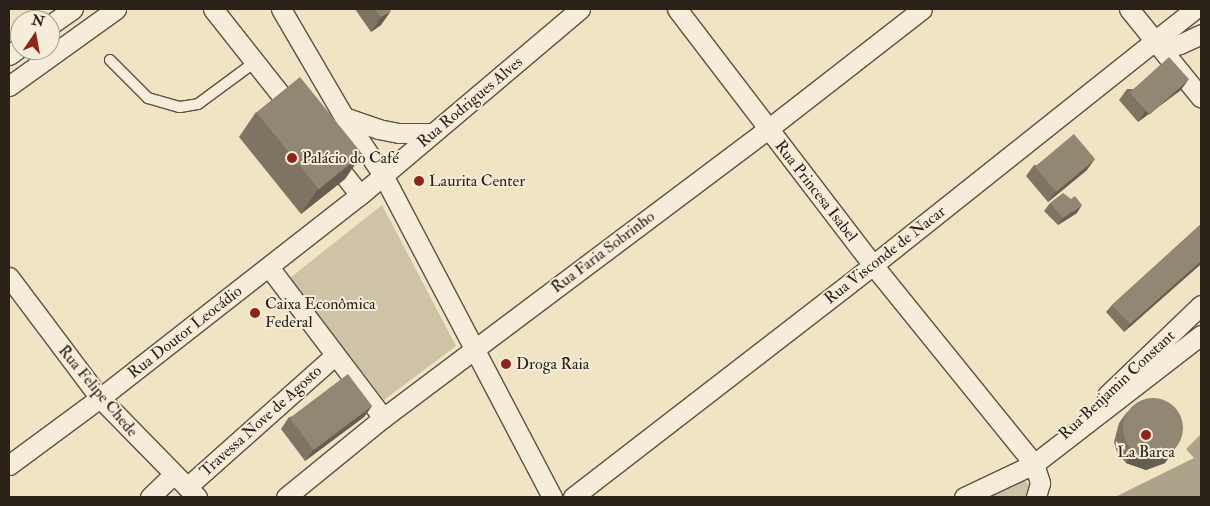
<!DOCTYPE html>
<html>
<head>
<meta charset="utf-8">
<style>
	body { margin:0 }
	#map { position:relative; width:1210px; height:506px; overflow:hidden; background:#f0e4c4; font-family:"IM FELL Double Pica",serif }
	div>[style] { position:absolute }
	.green>* { inset:0; background:#cec3a7 }
	.water>* { inset:0; background:#ada28a }
	.roads { filter:drop-shadow(1px 0 #5c5244) drop-shadow(-1px 0 #5c5244) drop-shadow(0 1px #5c5244) drop-shadow(0 -1px #5c5244) }
	.lane>* { height:10px; margin:-5px; padding:0 5px; transform-origin:5px; border-radius:5px; background:#f5edd9 }
	.street>* { height:19px; margin:-9.5px; padding:0 9.5px; transform-origin:9.5px; border-radius:9.5px; background:#f5edd9 }
	.wall>* { inset:0; background:#7d7462 }
	.shaded-wall>* { inset:0; background:#665e50 }
	.building>* { inset:0; background:#918772; transform-origin:0 0 }
	.round { border-radius:50% }
	.dots>* { width:14px; height:14px; translate:-50% -50%; box-sizing:border-box; border:2px solid #f5edd9; border-radius:50% }
	span { translate:-50% -50%; white-space:nowrap; text-align:center; line-height:1.15; -webkit-text-stroke:4px #f5edd9; paint-order:stroke }
	.street-label { font-size:16px; color:#2a2219 }
	.poi-label { font-size:16px; color:#2a2219 }
	.left { translate:0 -50%; text-align:left }
	.frame { position:absolute; inset:0; border:10px solid #2a2219; pointer-events:none }
	.north { position:absolute; left:10px; top:10px; width:50px; height:50px; box-sizing:border-box; background:#f5edd9; border:1px solid #a49c8c; border-radius:50%; rotate:12deg; font-size:14px; font-weight:700; line-height:20px; text-align:center; color:#2a2219 }
	.north::after { content:''; display:block; margin:auto; width:18px; height:22px; background:#8f2418; clip-path:polygon(50% 0,100% 100%,50% 72%,0 100%) }
</style>
</head>
<body>
<div id="map">
	<div class="green">
		<div style="clip-path:polygon(382px 205px,456px 346px,384px 400px,290px 278px)"></div>
		<div style="clip-path:polygon(1018px 481px,1025px 481px,1030px 485px,1027px 497px,981px 497px)"></div>
	</div>
	<div class="water">
		<div style="clip-path:polygon(1201px 434px,1201px 497px,1115px 497px,1194px 458px,1186px 449px)"></div>
	</div>
	<div class="roads">
		<div class="lane">
			<div style="left:110px;top:60px;width:54px;rotate:45deg"></div>
			<div style="left:148px;top:98px;width:33px;rotate:16deg"></div>
			<div style="left:180px;top:107px;width:18px;rotate:-9deg"></div>
			<div style="left:198px;top:104px;width:71px;rotate:-36.4deg"></div>
		</div>
		<div class="street">
			<div style="left:213px;top:9px;width:134px;rotate:51.7deg"></div>
			<div style="left:281px;top:9px;width:125px;rotate:59.7deg"></div>
			<div style="left:344px;top:117px;width:70px;rotate:56.1deg"></div>
			<div style="left:383px;top:175px;width:364px;rotate:62.3deg"></div>
			<div style="left:677px;top:9px;width:322px;rotate:52.6deg"></div>
			<div style="left:873px;top:265px;width:256px;rotate:51deg"></div>
			<div style="left:1034px;top:464px;width:20px;rotate:72deg"></div>
			<div style="left:1040px;top:483px;width:15px;rotate:106deg"></div>
			<div style="left:1129px;top:9px;width:114px;rotate:51deg"></div>
			<div style="left:50px;top:25px;width:28px;rotate:-35deg"></div>
			<div style="left:1163px;top:48px;width:17px;rotate:-13deg"></div>
			<div style="left:1180px;top:44px;width:23px;rotate:-25deg"></div>
			<div style="left:9px;top:55px;width:14px;rotate:-36deg"></div>
			<div style="left:9px;top:86px;width:132px;rotate:-35.7deg"></div>
			<div style="left:344px;top:117px;width:36px;rotate:19deg"></div>
			<div style="left:378px;top:129px;width:21px;rotate:11deg"></div>
			<div style="left:399px;top:133px;width:33px"></div>
			<div style="left:330px;top:157px;width:48px;rotate:51.7deg"></div>
			<div style="left:269px;top:267px;width:189px;rotate:52.9deg"></div>
			<div style="left:9px;top:277px;width:151px;rotate:53.1deg"></div>
			<div style="left:100px;top:398px;width:139px;rotate:45.6deg"></div>
			<div style="left:1107px;top:395px;width:130px;rotate:-43.8deg"></div>
			<div style="left:9px;top:465px;width:113px;rotate:-36.4deg"></div>
			<div style="left:100px;top:398px;width:330px;rotate:-38deg"></div>
			<div style="left:360px;top:195px;width:288px;rotate:-40.2deg"></div>
			<div style="left:187px;top:487px;width:198px;rotate:-41.7deg"></div>
			<div style="left:150px;top:497px;width:32px;rotate:-44deg"></div>
			<div style="left:286px;top:497px;width:125px;rotate:-39.2deg"></div>
			<div style="left:383px;top:418px;width:481px;rotate:-36.9deg"></div>
			<div style="left:768px;top:129px;width:195px;rotate:-37.9deg"></div>
			<div style="left:573px;top:497px;width:379px;rotate:-37.7deg"></div>
			<div style="left:873px;top:265px;width:411px;rotate:-38.5deg"></div>
			<div style="left:964px;top:497px;width:77px;rotate:-25.2deg"></div>
			<div style="left:1034px;top:464px;width:211px;rotate:-37.7deg"></div>
		</div>
	</div>
	<div class="wall">
		<div style="clip-path:polygon(355px 9px,389px 9px,381px 25px,371px 32px)"></div>
		<div style="clip-path:polygon(1127px 89px,1181px 90px,1138px 122px,1119px 100px)"></div>
		<div style="clip-path:polygon(256px 112px,362px 154px,345px 179px,301px 214px,239px 137px)"></div>
		<div style="clip-path:polygon(1034px 165px,1087px 170px,1048px 202px,1026px 176px)"></div>
		<div style="clip-path:polygon(1050px 203px,1077px 213px,1058px 225px,1044px 211px)"></div>
		<div style="clip-path:polygon(1201px 224px,1201px 264px,1124px 332px,1106px 312px,1112px 305px)"></div>
		<div style="clip-path:polygon(372px 406px,364px 417px,305px 461px,281px 429px,289px 417px)"></div>
		<div style="clip-path:polygon(1127px 412px,1181px 439px,1165px 463px,1146px 470px,1126px 463px,1117px 452px,1114px 442px,1119px 423px)"></div>
	</div>
	<div class="shaded-wall">
		<div style="clip-path:polygon(391px 11px,381px 25px,371px 32px,381px 17px)"></div>
		<div style="clip-path:polygon(1189px 79px,1181px 90px,1138px 122px,1146px 110px)"></div>
		<div style="clip-path:polygon(362px 154px,345px 179px,301px 214px,318px 189px)"></div>
		<div style="clip-path:polygon(1095px 159px,1087px 170px,1048px 202px,1056px 191px)"></div>
		<div style="clip-path:polygon(1082px 205px,1077px 213px,1058px 225px,1063px 218px)"></div>
		<div style="clip-path:polygon(1201px 261px,1201px 264px,1124px 332px,1130px 324px)"></div>
		<div style="clip-path:polygon(372px 406px,364px 417px,305px 461px,313px 450px)"></div>
		<div style="clip-path:polygon(1173px 451px,1165px 463px,1146px 470px,1126px 463px,1134px 452px)"></div>
	</div>
	<div class="building">
		<div style="clip-path:polygon(375px 9px,389px 9px,391px 11px,381px 17px)"></div>
		<div style="left:1169px;top:57px;width:30px;height:53px;rotate:48deg"></div>
		<div style="left:300px;top:77px;width:99px;height:56px;rotate:51deg"></div>
		<div style="left:1074px;top:134px;width:33px;height:51px;rotate:50deg"></div>
		<div style="clip-path:polygon(1063px 193px,1071px 199px,1075px 196px,1082px 205px,1063px 218px,1050px 203px)"></div>
		<div style="clip-path:polygon(1201px 224px,1201px 261px,1130px 324px,1112px 305px)"></div>
		<div style="left:348px;top:374px;width:40px;height:73px;rotate:53deg"></div>
		<div class="round" style="left:1123px;top:398px;width:60px;height:60px"></div>
	</div>
	<div class="dots">
		<div style="left:292px;top:158px;background:#8f2418"></div>
		<div style="left:419px;top:181px;background:#8f2418"></div>
		<div style="left:255px;top:313px;background:#8f2418"></div>
		<div style="left:506px;top:364px;background:#8f2418"></div>
		<div style="left:1146px;top:435px;background:#8f2418"></div>
	</div>
	<div class="street-label">
		<span style="left:470px;top:102px;rotate:-40deg">Rua Rodrigues Alves</span>
		<span style="left:816px;top:191px;rotate:52deg">Rua Princesa Isabel</span>
		<span style="left:603px;top:252px;rotate:-37deg">Rua Faria Sobrinho</span>
		<span style="left:885px;top:255px;rotate:-38deg">Rua Visconde de Nacar</span>
		<span style="left:185px;top:332px;rotate:-38deg">Rua Doutor Leocádio</span>
		<span style="left:1117px;top:385px;rotate:-43deg">Rua Benjamin Constant</span>
		<span style="left:98px;top:391px;rotate:50deg">Rua Felipe Chede</span>
		<span style="left:261px;top:421px;rotate:-42deg">Travessa Nove de Agosto</span>
	</div>
	<div class="poi-label">
		<span class="left" style="left:302px;top:158px">Palácio do Café</span>
		<span class="left" style="left:429px;top:181px">Laurita Center</span>
		<span class="left" style="left:265px;top:313px">Caixa Econômica<br>Federal</span>
		<span class="left" style="left:516px;top:364px">Droga Raia</span>
		<span style="left:1146px;top:452px">La Barca</span>
	</div>
	<div class="frame"></div>
	<div class="north">N</div>
</div>
</body>
</html>
